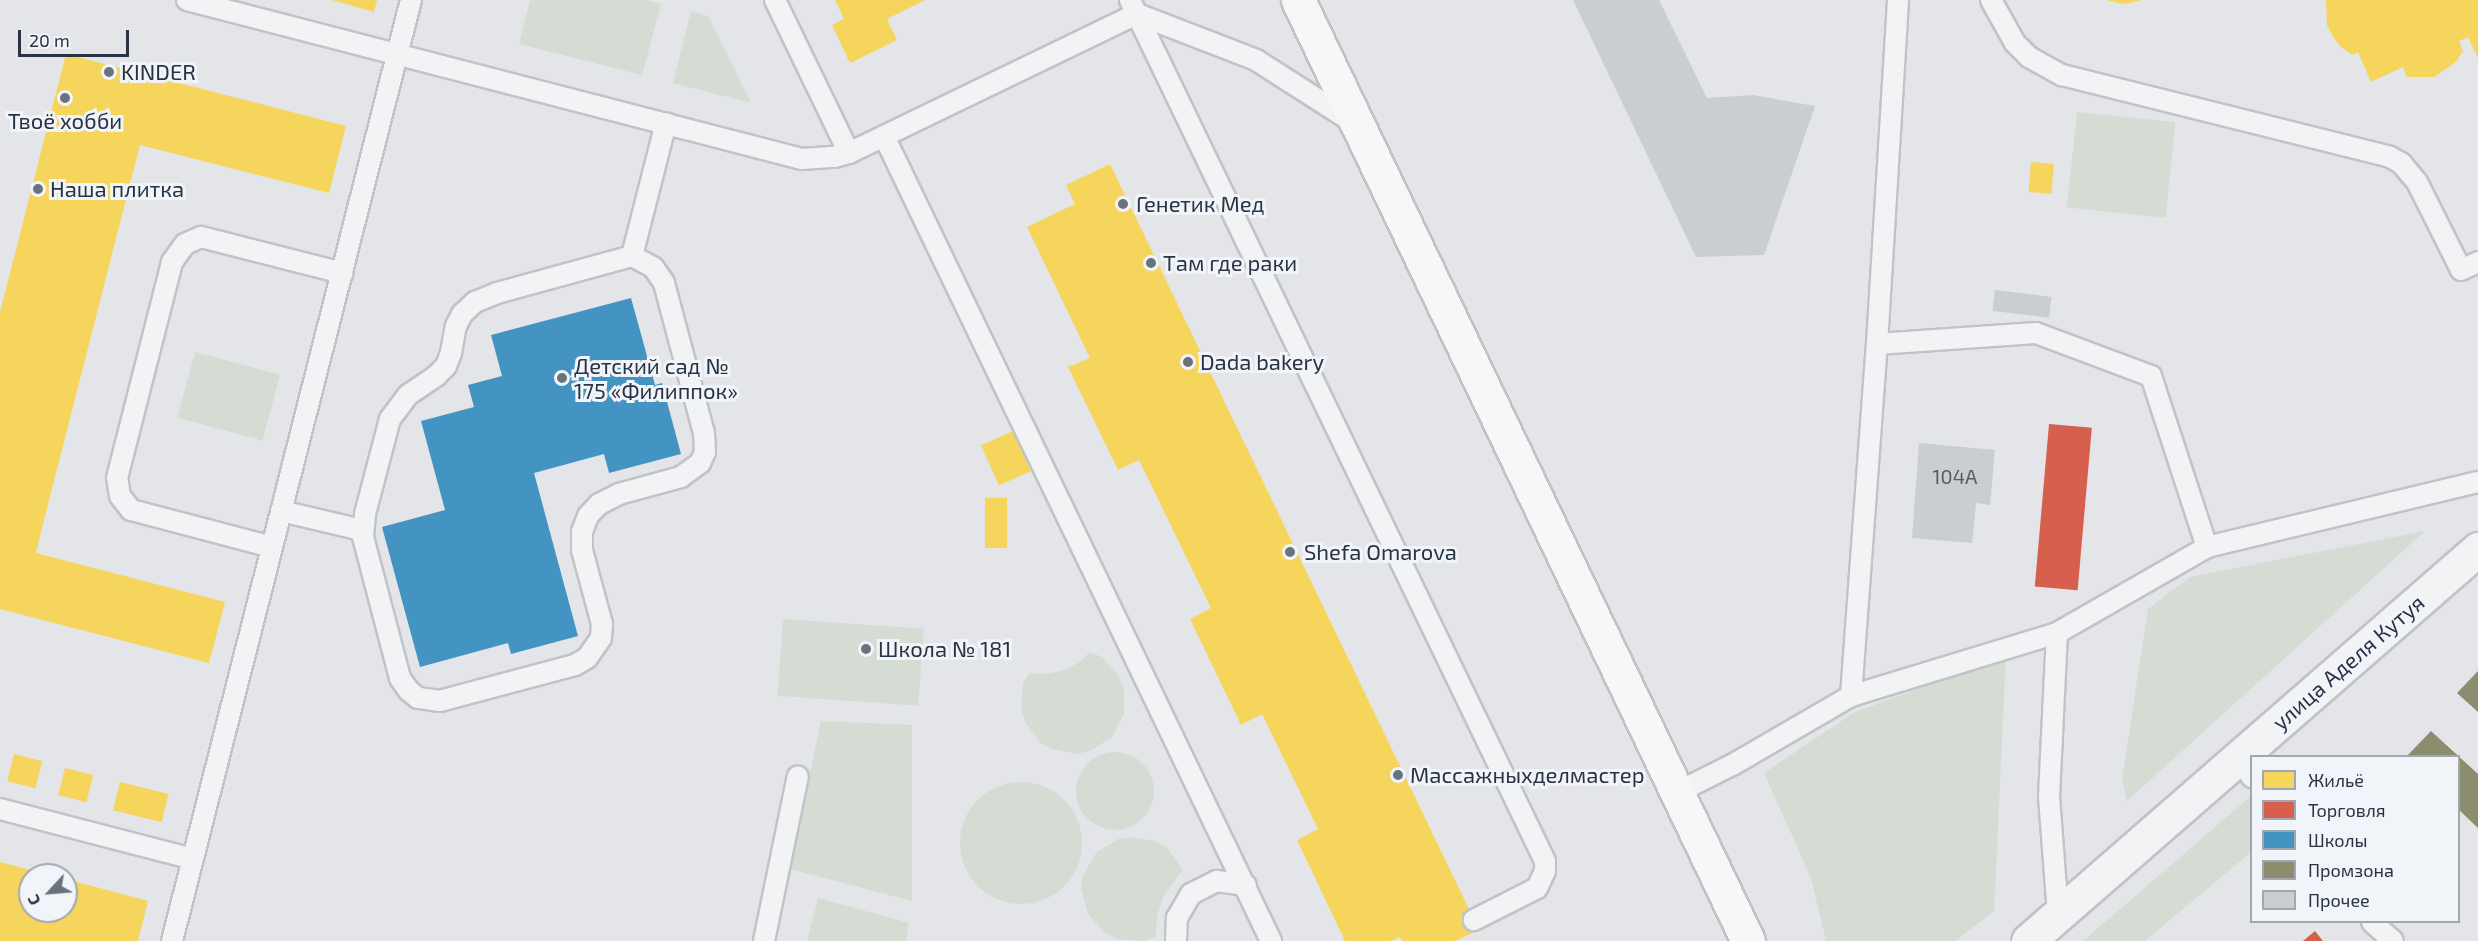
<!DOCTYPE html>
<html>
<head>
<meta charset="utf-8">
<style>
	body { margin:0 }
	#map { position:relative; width:2478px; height:941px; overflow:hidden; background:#e3e5e8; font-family:"Exo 2",sans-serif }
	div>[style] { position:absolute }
	.green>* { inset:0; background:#d4dcd3; transform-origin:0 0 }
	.round { border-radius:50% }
	.homes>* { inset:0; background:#f6d55c; transform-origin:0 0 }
	.shops>* { inset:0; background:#d6604d; transform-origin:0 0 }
	.schools>* { inset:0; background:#4393c3 }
	.industry>* { inset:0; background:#8c8c6e }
	.building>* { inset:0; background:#cbced1; transform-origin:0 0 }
	.roads { filter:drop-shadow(2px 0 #c1c3c6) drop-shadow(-2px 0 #c1c3c6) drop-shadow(0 2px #c1c3c6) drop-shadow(0 -2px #c1c3c6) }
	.service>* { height:20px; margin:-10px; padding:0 10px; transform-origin:10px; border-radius:10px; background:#f2f3f5 }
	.tertiary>* { height:33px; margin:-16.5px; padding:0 16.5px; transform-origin:16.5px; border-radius:16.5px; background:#f2f3f5 }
	.secondary>* { height:33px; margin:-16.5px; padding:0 16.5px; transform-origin:16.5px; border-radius:16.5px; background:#f6f7f7 }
	.dots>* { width:16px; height:16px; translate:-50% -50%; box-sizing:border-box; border:3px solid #f1f4f8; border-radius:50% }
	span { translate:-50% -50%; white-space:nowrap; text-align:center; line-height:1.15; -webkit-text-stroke:6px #f1f4f8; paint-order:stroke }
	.number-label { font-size:20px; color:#525b67 }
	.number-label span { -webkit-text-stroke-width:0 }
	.poi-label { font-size:22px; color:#283443 }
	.left { translate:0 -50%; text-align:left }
	.street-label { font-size:22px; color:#283443 }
	.legend { position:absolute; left:2250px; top:755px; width:210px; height:168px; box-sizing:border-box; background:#f1f4f8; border:2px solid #a1a7b0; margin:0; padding:8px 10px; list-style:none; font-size:18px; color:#283443 }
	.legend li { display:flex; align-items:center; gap:12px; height:30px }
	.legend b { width:30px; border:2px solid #a1a7b0 }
	.north { position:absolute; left:18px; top:863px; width:60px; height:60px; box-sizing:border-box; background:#f1f4f8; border:2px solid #a1a7b0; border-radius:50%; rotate:244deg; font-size:16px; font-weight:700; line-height:24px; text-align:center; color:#283443 }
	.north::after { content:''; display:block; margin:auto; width:21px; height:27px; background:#69727d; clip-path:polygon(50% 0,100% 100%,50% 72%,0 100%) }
	.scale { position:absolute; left:18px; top:30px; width:111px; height:27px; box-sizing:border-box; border:3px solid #283443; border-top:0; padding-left:8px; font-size:18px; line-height:21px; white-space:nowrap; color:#283443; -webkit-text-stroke:4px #f1f4f8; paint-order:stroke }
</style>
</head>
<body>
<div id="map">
	<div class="green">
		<div style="clip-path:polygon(530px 0,647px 0,661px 4px,642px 75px,519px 44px)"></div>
		<div style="clip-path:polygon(691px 11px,708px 16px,751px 103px,673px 83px)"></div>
		<div style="left:2077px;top:112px;width:99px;height:96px;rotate:6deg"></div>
		<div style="left:195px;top:352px;width:88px;height:68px;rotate:15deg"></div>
		<div style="clip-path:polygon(2425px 531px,2127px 801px,2122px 780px,2148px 609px,2190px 577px)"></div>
		<div style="left:783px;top:619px;width:141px;height:77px;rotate:4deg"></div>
		<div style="clip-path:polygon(1090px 652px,1102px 657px,1119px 676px,1124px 689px,1124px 714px,1112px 737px,1090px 751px,1077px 754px,1052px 749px,1041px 743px,1025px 722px,1021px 710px,1023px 684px,1029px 673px,1046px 674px,1062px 671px,1078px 663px)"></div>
		<div style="clip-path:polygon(2006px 656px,1994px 911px,1955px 941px,1826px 941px,1811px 878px,1764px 773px,1855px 712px)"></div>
		<div style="clip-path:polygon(821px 721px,912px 725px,912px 901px,790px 869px)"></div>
		<div class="round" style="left:1076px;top:752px;width:78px;height:78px"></div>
		<div class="round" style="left:960px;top:782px;width:122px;height:122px"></div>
		<div style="clip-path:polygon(2251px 796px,2251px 852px,2145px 941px,2083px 941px)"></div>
		<div style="clip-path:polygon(1131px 837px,1157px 842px,1168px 849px,1183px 870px,1164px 895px,1157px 916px,1156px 937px,1143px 941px,1117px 939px,1105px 933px,1088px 914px,1081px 888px,1083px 875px,1096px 853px,1118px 839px)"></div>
		<div style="clip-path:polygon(818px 898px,909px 923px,906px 941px,807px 941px)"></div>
	</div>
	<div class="homes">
		<div style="clip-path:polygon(332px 0,377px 0,374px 12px)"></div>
		<div style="clip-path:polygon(835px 0,925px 0,887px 19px,897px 40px,850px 63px,832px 25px,844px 19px)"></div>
		<div style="clip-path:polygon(2106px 0,2139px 0,2139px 1px,2123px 4px)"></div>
		<div style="clip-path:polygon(2326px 0,2478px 0,2478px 58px,2468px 37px,2459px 41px,2463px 51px,2456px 62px,2434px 77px,2407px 77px,2403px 67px,2371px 82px,2358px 52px,2353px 55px,2341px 47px,2333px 37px,2327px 25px)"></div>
		<div style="clip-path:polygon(66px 54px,346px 126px,329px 193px,140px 145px,46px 512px,36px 553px,225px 602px,209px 663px,0 609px,0 312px)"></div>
		<div style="left:2031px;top:162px;width:23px;height:30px;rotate:5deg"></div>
		<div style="clip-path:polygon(1110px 164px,1479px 930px,1455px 941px,1402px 941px,1400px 937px,1391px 941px,1345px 941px,1297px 840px,1318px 829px,1262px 714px,1241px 725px,1190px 619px,1211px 608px,1139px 460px,1118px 470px,1068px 367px,1090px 358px,1027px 227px,1075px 204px,1066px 185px)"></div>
		<div style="left:1013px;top:431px;width:44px;height:35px;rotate:66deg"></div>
		<div style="left:985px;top:498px;width:22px;height:50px"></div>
		<div style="left:14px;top:754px;width:29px;height:28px;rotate:14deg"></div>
		<div style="left:65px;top:768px;width:29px;height:28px;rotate:14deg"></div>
		<div style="left:120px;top:782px;width:50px;height:29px;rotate:14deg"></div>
		<div style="clip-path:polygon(0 862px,46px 874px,30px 875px,30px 911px,66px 911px,66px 879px,148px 901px,138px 941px,0 941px)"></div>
	</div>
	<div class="shops">
		<div style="left:2049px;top:424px;width:43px;height:163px;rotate:5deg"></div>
		<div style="clip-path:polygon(2315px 931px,2323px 941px,2303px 941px)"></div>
	</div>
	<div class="schools">
		<div style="clip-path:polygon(631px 298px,655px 385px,662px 383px,681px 454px,609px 473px,604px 454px,534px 473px,578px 636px,511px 654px,508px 643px,420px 667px,382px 527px,445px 510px,421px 421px,474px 407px,468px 385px,502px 376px,491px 335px)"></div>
	</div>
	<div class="industry">
		<div style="clip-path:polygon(2478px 671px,2478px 712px,2457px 693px)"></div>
		<div style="clip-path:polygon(2431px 731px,2478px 774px,2478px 828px,2458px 809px,2458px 756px,2407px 756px)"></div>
	</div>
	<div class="building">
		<div style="clip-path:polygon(1573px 0,1659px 0,1707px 98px,1753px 95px,1815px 106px,1764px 255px,1696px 257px)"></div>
		<div style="left:1995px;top:290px;width:57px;height:21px;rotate:7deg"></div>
		<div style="clip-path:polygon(1919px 443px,1995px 450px,1990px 505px,1976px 503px,1972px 543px,1912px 538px)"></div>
	</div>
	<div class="roads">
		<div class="service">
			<div style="left:187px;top:0;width:635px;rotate:14.5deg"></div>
			<div style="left:802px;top:159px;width:32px;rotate:-4deg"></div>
			<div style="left:834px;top:157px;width:16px;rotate:-15deg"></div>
			<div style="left:775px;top:0;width:170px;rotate:64.2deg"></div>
			<div style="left:849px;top:153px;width:320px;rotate:-25.8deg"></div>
			<div style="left:1137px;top:14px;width:128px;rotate:21.1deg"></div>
			<div style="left:1256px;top:60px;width:115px;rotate:32.6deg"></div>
			<div style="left:1130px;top:0;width:956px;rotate:64.27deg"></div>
			<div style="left:1545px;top:861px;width:10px;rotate:90deg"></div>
			<div style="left:1545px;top:871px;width:19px;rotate:115deg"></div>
			<div style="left:1537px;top:888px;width:71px;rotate:153.1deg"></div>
			<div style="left:1991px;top:0;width:49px;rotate:60.8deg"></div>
			<div style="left:2015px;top:43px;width:20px;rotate:45deg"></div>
			<div style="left:2029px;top:57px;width:38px;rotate:29deg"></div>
			<div style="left:2062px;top:75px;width:338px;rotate:14deg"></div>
			<div style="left:2390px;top:157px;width:13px;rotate:29deg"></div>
			<div style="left:2401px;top:163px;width:25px;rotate:50deg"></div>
			<div style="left:2417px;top:182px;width:98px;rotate:63.4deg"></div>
			<div style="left:2461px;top:270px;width:19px;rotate:-25deg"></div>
			<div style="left:884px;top:136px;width:893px;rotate:64.32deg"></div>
			<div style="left:632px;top:256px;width:24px;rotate:28deg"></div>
			<div style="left:653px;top:267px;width:19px;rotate:55deg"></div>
			<div style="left:664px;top:283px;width:155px;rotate:75.1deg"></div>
			<div style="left:704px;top:433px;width:19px;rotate:87deg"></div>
			<div style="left:705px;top:452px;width:12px;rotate:114deg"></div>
			<div style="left:700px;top:463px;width:24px;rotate:144deg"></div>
			<div style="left:681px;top:477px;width:64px;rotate:164.7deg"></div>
			<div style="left:619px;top:494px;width:22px;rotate:153deg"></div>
			<div style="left:599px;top:504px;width:16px;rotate:133deg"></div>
			<div style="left:588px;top:516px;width:17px;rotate:111deg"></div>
			<div style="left:582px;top:532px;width:18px;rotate:90deg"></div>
			<div style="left:582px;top:550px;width:77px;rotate:74.9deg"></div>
			<div style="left:602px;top:624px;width:14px;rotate:94deg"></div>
			<div style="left:601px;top:638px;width:24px;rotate:125deg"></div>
			<div style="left:587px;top:658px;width:14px;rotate:150deg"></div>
			<div style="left:575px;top:665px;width:140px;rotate:165.1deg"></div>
			<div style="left:440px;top:701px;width:22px;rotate:-172deg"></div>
			<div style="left:418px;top:698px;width:11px;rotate:-142deg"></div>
			<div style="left:409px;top:691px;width:16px;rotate:-125deg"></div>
			<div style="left:400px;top:678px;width:146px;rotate:-104.7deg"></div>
			<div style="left:363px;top:537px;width:23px;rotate:-85deg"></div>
			<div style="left:365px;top:514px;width:98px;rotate:-75.3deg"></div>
			<div style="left:390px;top:419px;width:30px;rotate:-53deg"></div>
			<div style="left:408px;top:395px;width:34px;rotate:-34deg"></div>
			<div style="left:436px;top:376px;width:14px;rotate:-45deg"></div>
			<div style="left:446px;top:366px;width:14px;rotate:-69deg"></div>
			<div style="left:451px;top:353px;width:27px;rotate:-80deg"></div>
			<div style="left:456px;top:326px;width:13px;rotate:-63deg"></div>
			<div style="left:462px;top:314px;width:18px;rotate:-43deg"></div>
			<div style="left:475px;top:302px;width:24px;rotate:-22deg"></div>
			<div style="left:497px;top:293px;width:140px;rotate:-15.3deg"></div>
			<div style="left:632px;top:256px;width:137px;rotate:-75.7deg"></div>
			<div style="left:1877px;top:344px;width:159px;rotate:-4deg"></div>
			<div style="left:2036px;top:333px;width:123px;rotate:20.5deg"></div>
			<div style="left:2151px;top:376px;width:180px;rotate:71.9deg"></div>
			<div style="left:281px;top:511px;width:83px;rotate:13.2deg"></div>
			<div style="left:272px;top:547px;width:146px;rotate:-165.3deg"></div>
			<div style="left:131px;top:510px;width:18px;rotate:-128deg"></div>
			<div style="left:120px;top:496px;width:18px;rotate:-99deg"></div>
			<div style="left:117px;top:478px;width:223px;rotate:-75.7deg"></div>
			<div style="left:172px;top:262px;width:22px;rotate:-54deg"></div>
			<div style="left:185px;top:244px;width:17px;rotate:-24deg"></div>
			<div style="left:201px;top:237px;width:146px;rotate:14.3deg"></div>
			<div style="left:2057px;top:633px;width:164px;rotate:92.8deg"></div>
			<div style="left:2049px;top:797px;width:116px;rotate:85.6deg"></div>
			<div style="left:1851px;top:696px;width:353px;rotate:-85.8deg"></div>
			<div style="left:1877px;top:344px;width:345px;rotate:-86.5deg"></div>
			<div style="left:2238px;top:758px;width:24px;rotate:54deg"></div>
			<div style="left:1678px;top:792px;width:63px;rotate:-26.6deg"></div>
			<div style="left:1734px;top:764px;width:135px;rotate:-30.2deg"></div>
			<div style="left:1851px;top:696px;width:215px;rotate:-17deg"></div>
			<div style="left:2057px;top:633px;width:173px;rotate:-29.8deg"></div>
			<div style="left:2207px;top:547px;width:279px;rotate:-13.5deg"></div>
			<div style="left:0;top:809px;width:199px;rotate:14.5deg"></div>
			<div style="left:2372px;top:922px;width:28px;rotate:42deg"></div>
			<div style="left:172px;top:941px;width:971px;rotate:-75.75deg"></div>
			<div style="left:764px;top:941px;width:168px;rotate:-78.4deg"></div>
			<div style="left:1176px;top:941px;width:23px;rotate:-88deg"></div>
			<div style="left:1177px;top:918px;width:28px;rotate:-60deg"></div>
			<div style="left:1191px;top:894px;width:29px;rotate:-27deg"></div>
			<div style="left:1217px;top:881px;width:29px;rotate:8deg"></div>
		</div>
		<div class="tertiary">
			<div style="left:2028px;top:941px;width:597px;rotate:-41.06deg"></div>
		</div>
		<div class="secondary">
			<div style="left:1298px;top:0;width:1043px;rotate:64.44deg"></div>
		</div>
	</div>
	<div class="dots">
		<div style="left:109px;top:72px;background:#69727d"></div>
		<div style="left:65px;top:98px;background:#69727d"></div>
		<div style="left:38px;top:189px;background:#69727d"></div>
		<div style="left:1123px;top:204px;background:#69727d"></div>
		<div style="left:1151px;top:263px;background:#69727d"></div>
		<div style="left:1188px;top:362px;background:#69727d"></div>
		<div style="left:562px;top:378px;background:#69727d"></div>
		<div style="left:1290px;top:552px;background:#69727d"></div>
		<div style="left:866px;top:649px;background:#69727d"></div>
		<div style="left:1398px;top:775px;background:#69727d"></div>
	</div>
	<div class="number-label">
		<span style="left:1955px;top:476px">104А</span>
	</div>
	<div class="poi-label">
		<span class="left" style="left:121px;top:72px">KINDER</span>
		<span style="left:65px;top:121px">Твоё хобби</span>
		<span class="left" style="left:50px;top:189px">Наша плитка</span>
		<span class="left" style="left:1136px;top:204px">Генетик Мед</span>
		<span class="left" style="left:1163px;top:263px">Там где раки</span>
		<span class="left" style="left:1200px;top:362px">Dada bakery</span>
		<span class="left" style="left:574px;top:378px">Детский сад №<br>175 «Филиппок»</span>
		<span class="left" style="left:1304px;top:552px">Shefa Omarova</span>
		<span class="left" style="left:878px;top:649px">Школа № 181</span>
		<span class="left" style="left:1410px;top:775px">Массажныхделмастер</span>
	</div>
	<div class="street-label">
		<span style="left:2348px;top:662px;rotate:-41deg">улица Аделя Кутуя</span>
	</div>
	<ul class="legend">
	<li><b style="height:16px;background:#f6d55c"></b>Жильё</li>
	<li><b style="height:16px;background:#d6604d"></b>Торговля</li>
	<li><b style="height:16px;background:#4393c3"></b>Школы</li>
	<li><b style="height:16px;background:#8c8c6e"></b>Промзона</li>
	<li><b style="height:16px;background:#cbced1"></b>Прочее</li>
	</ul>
	<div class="north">С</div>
	<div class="scale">20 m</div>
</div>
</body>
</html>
